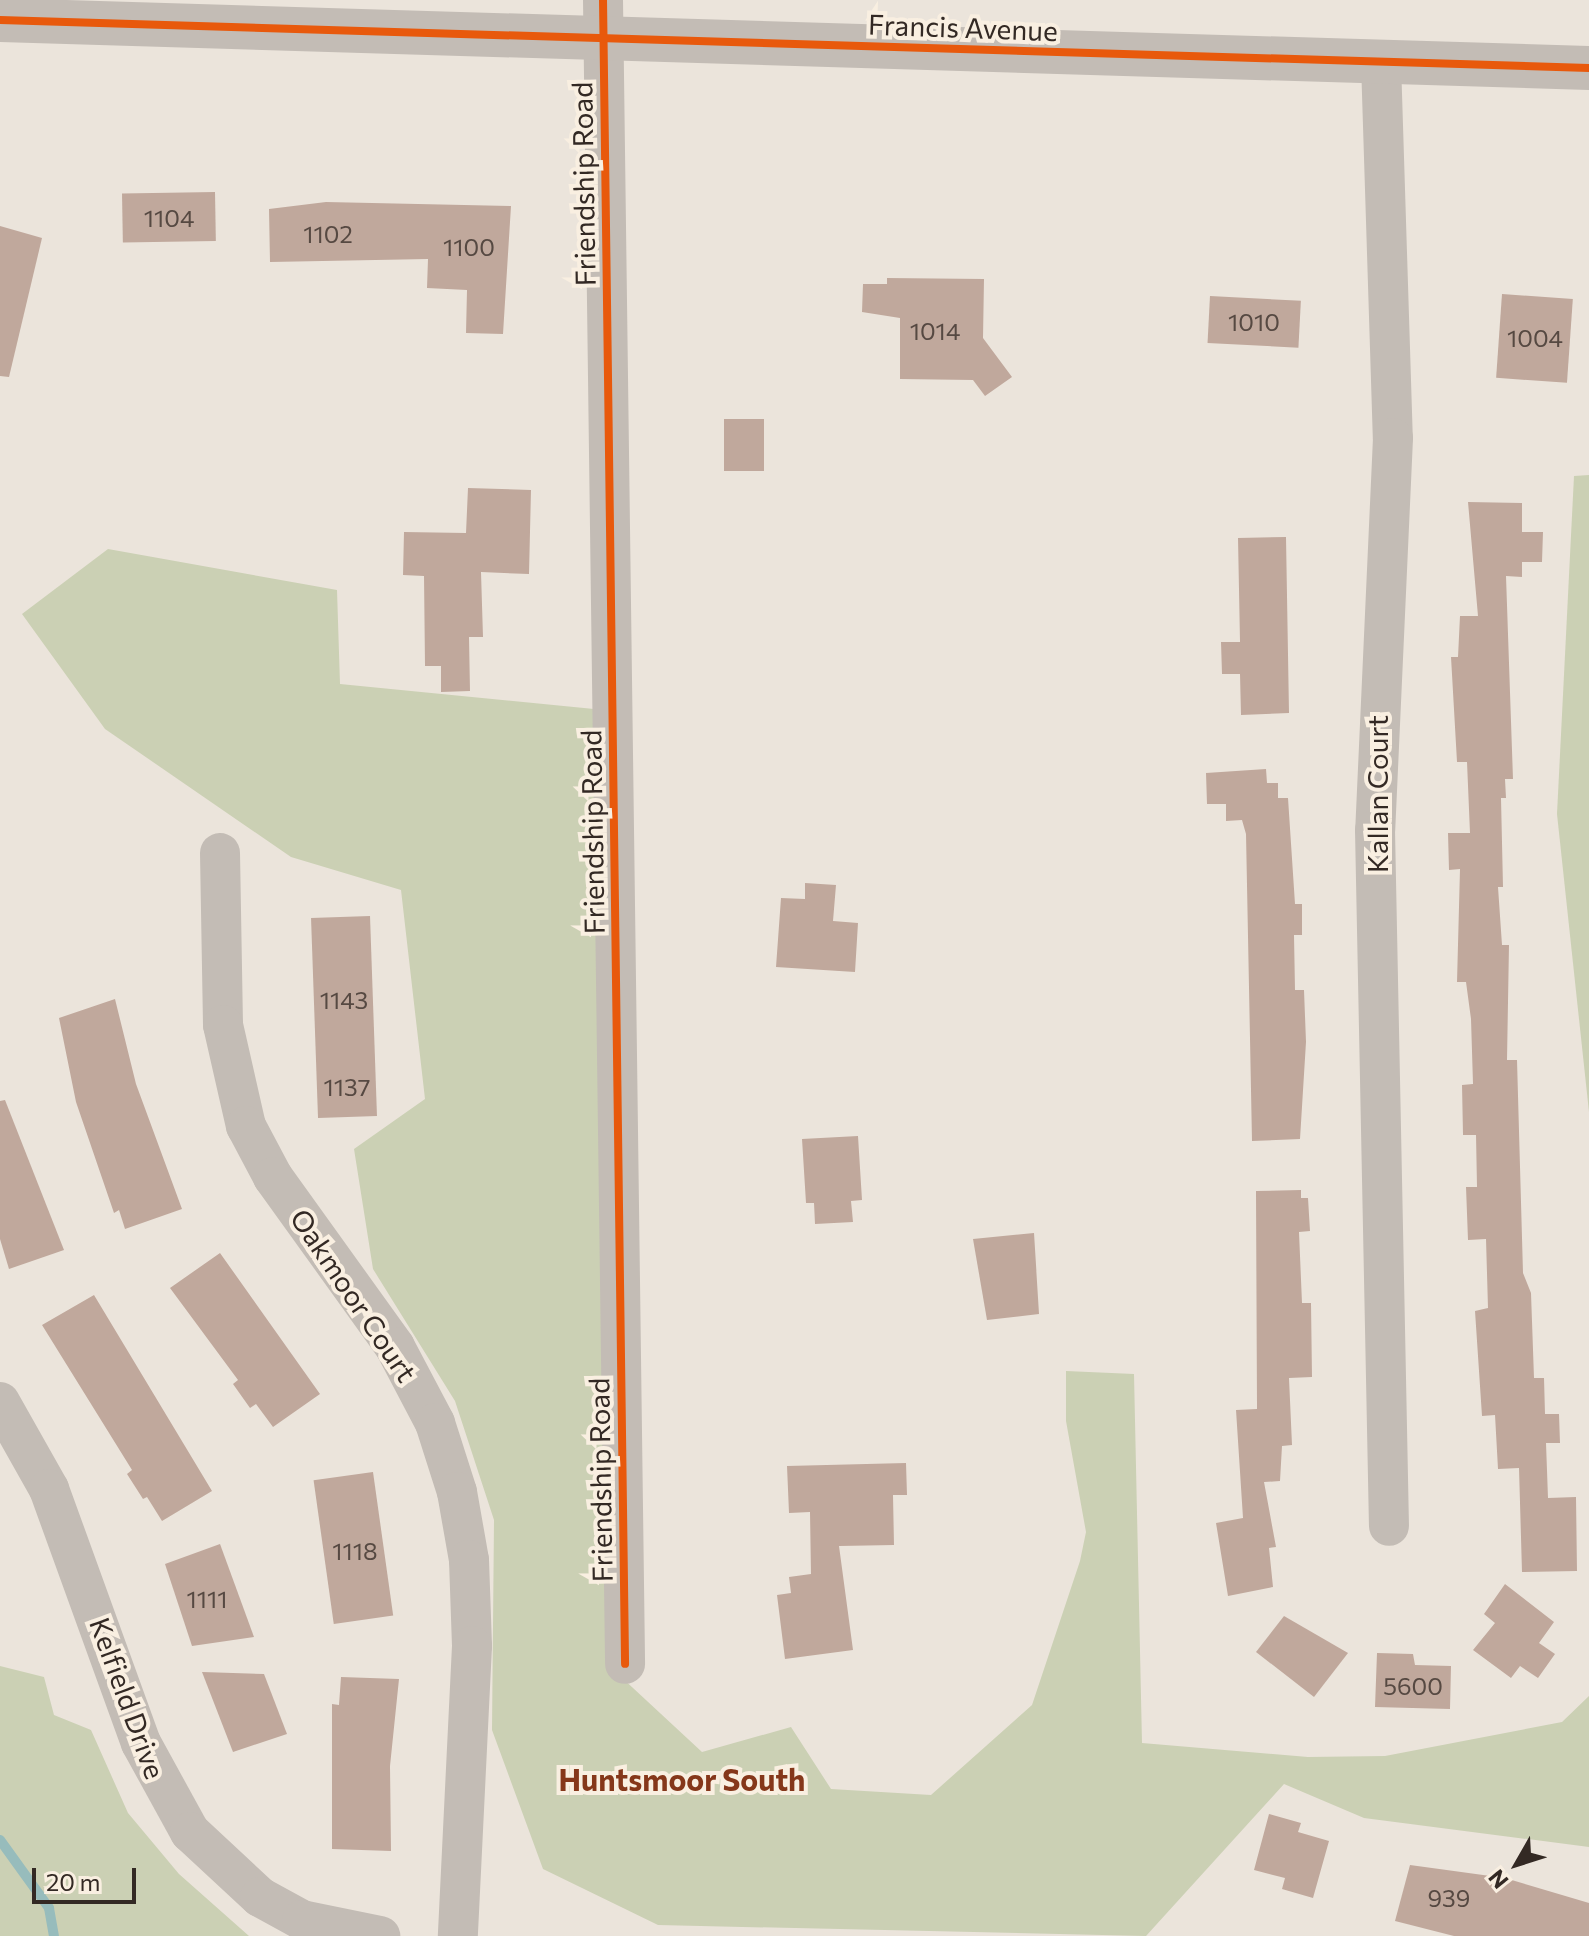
<!DOCTYPE html>
<html>
<head>
<meta charset="utf-8">
<style>
	body { margin:0 }
	#map { position:relative; width:1589px; height:1936px; overflow:hidden; background:#ebe4db; font-family:Commissioner,sans-serif }
	div>[style] { position:absolute }
	.green>* { inset:0; background:#cbd0b4 }
	.stream>* { height:10px; margin:-5px; padding:0 5px; transform-origin:5px; border-radius:5px; background:#97bcbc }
	.building>* { inset:0; background:#c0a89c; transform-origin:0 0 }
	.minor>* { height:40px; margin:-20px; padding:0 20px; transform-origin:20px; border-radius:20px; background:#c3bcb5 }
	.tertiary>* { height:44px; margin:-22px; padding:0 22px; transform-origin:22px; border-radius:22px; background:#c3bcb5 }
	.cycleway>* { height:8px; margin:-4px; padding:0 4px; transform-origin:4px; border-radius:4px; background:#e8590c }
	span { translate:-50% -50%; white-space:nowrap; text-align:center; line-height:1.15; -webkit-text-stroke:8px #f9efe1; paint-order:stroke }
	.number-label { font-size:24px; color:#564942 }
	.number-label span { -webkit-text-stroke-width:0 }
	.street-label { font-size:28px; color:#332924 }
	.neighbourhood-label { font-size:30px; color:#85371a; font-weight:700 }
	.north { position:absolute; left:1477px; top:1824px; width:80px; height:80px; -webkit-text-stroke:6px #f9efe1; paint-order:stroke; rotate:231deg; font-size:22px; font-weight:700; line-height:32px; text-align:center; color:#332924 }
	.north::after { content:''; display:block; margin:auto; width:28px; height:36px; background:#332924; clip-path:polygon(50% 0,100% 100%,50% 72%,0 100%) }
	.scale { position:absolute; left:32px; top:1868px; width:104px; height:36px; box-sizing:border-box; border:4px solid #332924; border-top:0; padding-left:10px; font-size:24px; line-height:28px; white-space:nowrap; color:#332924; -webkit-text-stroke:6px #f9efe1; paint-order:stroke }
</style>
</head>
<body>
<div id="map">
	<div class="green">
		<div style="clip-path:polygon(1589px 475px,1589px 1112px,1557px 814px,1574px 476px)"></div>
		<div style="clip-path:polygon(108px 549px,337px 590px,340px 684px,594px 709px,619px 1675px,702px 1752px,791px 1727px,831px 1789px,931px 1795px,1032px 1705px,1080px 1561px,1086px 1532px,1066px 1421px,1066px 1371px,1134px 1374px,1142px 1743px,1308px 1757px,1385px 1756px,1562px 1722px,1589px 1696px,1589px 1847px,1364px 1818px,1284px 1784px,1146px 1936px,658px 1925px,543px 1869px,492px 1730px,494px 1520px,455px 1401px,373px 1269px,354px 1149px,425px 1099px,401px 890px,291px 857px,105px 729px,22px 614px)"></div>
		<div style="clip-path:polygon(0 1666px,44px 1677px,54px 1715px,91px 1730px,128px 1813px,179px 1874px,249px 1936px,0 1936px)"></div>
	</div>
	<div class="stream">
		<div style="left:0;top:1840px;width:84px;rotate:54.2deg"></div>
		<div style="left:49px;top:1908px;width:28px;rotate:80deg"></div>
	</div>
	<div class="building">
		<div style="left:215px;top:192px;width:49px;height:93px;rotate:89deg"></div>
		<div style="clip-path:polygon(326px 202px,511px 206px,503px 334px,466px 333px,467px 290px,427px 288px,428px 259px,270px 262px,269px 209px)"></div>
		<div style="clip-path:polygon(0 226px,42px 238px,9px 377px,0 376px)"></div>
		<div style="clip-path:polygon(887px 278px,984px 279px,983px 338px,1012px 377px,985px 396px,973px 380px,900px 379px,900px 318px,862px 312px,863px 284px,887px 284px)"></div>
		<div style="left:1502px;top:294px;width:71px;height:84px;rotate:4deg"></div>
		<div style="left:1210px;top:296px;width:91px;height:47px;rotate:3deg"></div>
		<div style="left:724px;top:419px;width:40px;height:52px"></div>
		<div style="clip-path:polygon(468px 488px,531px 490px,529px 574px,481px 572px,483px 637px,469px 637px,470px 691px,441px 692px,441px 666px,425px 666px,424px 576px,403px 575px,404px 532px,466px 533px)"></div>
		<div style="clip-path:polygon(1468px 502px,1522px 503px,1522px 532px,1543px 532px,1542px 562px,1522px 562px,1522px 577px,1506px 576px,1513px 779px,1505px 779px,1506px 798px,1501px 798px,1503px 887px,1498px 887px,1502px 945px,1509px 945px,1507px 1060px,1517px 1060px,1523px 1273px,1531px 1293px,1534px 1378px,1544px 1378px,1545px 1414px,1559px 1414px,1560px 1443px,1546px 1443px,1548px 1498px,1576px 1497px,1577px 1571px,1522px 1572px,1519px 1468px,1498px 1469px,1495px 1415px,1482px 1416px,1475px 1311px,1488px 1308px,1486px 1239px,1468px 1240px,1466px 1187px,1477px 1187px,1476px 1135px,1463px 1135px,1462px 1085px,1473px 1084px,1471px 1019px,1466px 982px,1457px 982px,1460px 869px,1449px 870px,1448px 833px,1470px 833px,1467px 762px,1457px 762px,1451px 657px,1458px 657px,1460px 616px,1478px 616px)"></div>
		<div style="clip-path:polygon(1286px 537px,1289px 713px,1241px 715px,1240px 674px,1222px 674px,1221px 642px,1240px 642px,1238px 538px)"></div>
		<div style="clip-path:polygon(1266px 769px,1267px 783px,1278px 783px,1278px 798px,1288px 798px,1295px 904px,1302px 904px,1302px 935px,1294px 935px,1295px 990px,1304px 990px,1306px 1042px,1300px 1139px,1252px 1141px,1246px 834px,1242px 820px,1226px 821px,1226px 804px,1207px 804px,1206px 773px)"></div>
		<div style="clip-path:polygon(805px 883px,836px 885px,833px 921px,858px 923px,855px 972px,776px 967px,781px 898px,805px 899px)"></div>
		<div style="left:370px;top:916px;width:200px;height:59px;rotate:88deg"></div>
		<div style="clip-path:polygon(115px 999px,136px 1084px,182px 1209px,125px 1229px,119px 1210px,114px 1213px,76px 1102px,59px 1018px)"></div>
		<div style="clip-path:polygon(5px 1100px,64px 1250px,9px 1269px,0 1239px,0 1101px)"></div>
		<div style="clip-path:polygon(858px 1136px,862px 1200px,851px 1201px,853px 1222px,815px 1224px,814px 1203px,806px 1203px,802px 1139px)"></div>
		<div style="clip-path:polygon(1301px 1190px,1301px 1198px,1308px 1198px,1310px 1231px,1299px 1232px,1302px 1303px,1311px 1303px,1312px 1377px,1289px 1378px,1292px 1445px,1282px 1446px,1280px 1481px,1264px 1482px,1276px 1547px,1269px 1548px,1273px 1587px,1228px 1596px,1216px 1523px,1243px 1518px,1236px 1410px,1257px 1409px,1256px 1191px)"></div>
		<div style="clip-path:polygon(1034px 1233px,1039px 1314px,987px 1320px,973px 1239px)"></div>
		<div style="clip-path:polygon(220px 1253px,320px 1394px,273px 1427px,256px 1404px,250px 1408px,233px 1384px,238px 1380px,170px 1288px)"></div>
		<div style="clip-path:polygon(94px 1295px,212px 1491px,162px 1521px,147px 1497px,143px 1499px,127px 1474px,132px 1470px,42px 1325px)"></div>
		<div style="clip-path:polygon(906px 1463px,907px 1495px,893px 1495px,894px 1545px,839px 1546px,853px 1650px,785px 1659px,777px 1595px,791px 1593px,789px 1577px,811px 1574px,810px 1512px,789px 1513px,787px 1466px)"></div>
		<div style="left:373px;top:1472px;width:145px;height:60px;rotate:82deg"></div>
		<div style="clip-path:polygon(220px 1544px,254px 1637px,192px 1646px,165px 1564px)"></div>
		<div style="clip-path:polygon(1505px 1584px,1554px 1622px,1539px 1643px,1555px 1654px,1538px 1678px,1520px 1666px,1511px 1678px,1473px 1650px,1495px 1623px,1484px 1614px)"></div>
		<div style="clip-path:polygon(1284px 1616px,1348px 1653px,1314px 1697px,1256px 1652px)"></div>
		<div style="clip-path:polygon(1377px 1653px,1413px 1654px,1415px 1665px,1451px 1666px,1450px 1709px,1375px 1707px)"></div>
		<div style="clip-path:polygon(202px 1672px,264px 1674px,287px 1734px,233px 1752px)"></div>
		<div style="clip-path:polygon(341px 1677px,399px 1679px,390px 1766px,391px 1851px,332px 1849px,332px 1704px,339px 1705px)"></div>
		<div style="clip-path:polygon(1269px 1814px,1301px 1823px,1298px 1832px,1329px 1841px,1313px 1898px,1282px 1889px,1285px 1878px,1254px 1870px)"></div>
		<div style="clip-path:polygon(1410px 1865px,1505px 1878px,1589px 1903px,1589px 1936px,1454px 1936px,1395px 1921px)"></div>
	</div>
	<div class="minor">
		<div style="left:603px;top:0;width:1664px;rotate:89.24deg"></div>
		<div style="left:1381px;top:62px;width:376px;rotate:88.2deg"></div>
		<div style="left:1393px;top:438px;width:392px;rotate:92.6deg"></div>
		<div style="left:1375px;top:830px;width:696px;rotate:88.85deg"></div>
		<div style="left:220px;top:853px;width:172px;rotate:89deg"></div>
		<div style="left:223px;top:1025px;width:104px;rotate:77.2deg"></div>
		<div style="left:246px;top:1126px;width:58px;rotate:62.1deg"></div>
		<div style="left:273px;top:1177px;width:209px;rotate:54.3deg"></div>
		<div style="left:395px;top:1347px;width:86px;rotate:62.2deg"></div>
		<div style="left:435px;top:1423px;width:72px;rotate:72.3deg"></div>
		<div style="left:457px;top:1492px;width:69px;rotate:80deg"></div>
		<div style="left:469px;top:1560px;width:86px;rotate:88deg"></div>
		<div style="left:472px;top:1646px;width:290px;rotate:92.8deg"></div>
		<div style="left:0;top:1402px;width:100px;rotate:60.6deg"></div>
		<div style="left:49px;top:1489px;width:270px;rotate:70.1deg"></div>
		<div style="left:141px;top:1743px;width:102px;rotate:61.2deg"></div>
		<div style="left:190px;top:1832px;width:96px;rotate:42.9deg"></div>
		<div style="left:260px;top:1897px;width:48px;rotate:28.7deg"></div>
		<div style="left:302px;top:1920px;width:80px;rotate:11.6deg"></div>
	</div>
	<div class="tertiary">
		<div style="left:0;top:20px;width:1590px;rotate:1.73deg"></div>
	</div>
	<div class="cycleway">
		<div style="left:603px;top:0;width:1664px;rotate:89.24deg"></div>
		<div style="left:0;top:20px;width:1590px;rotate:1.73deg"></div>
	</div>
	<div class="number-label">
		<span style="left:169px;top:218px">1104</span>
		<span style="left:328px;top:234px">1102</span>
		<span style="left:469px;top:247px">1100</span>
		<span style="left:1254px;top:322px">1010</span>
		<span style="left:935px;top:331px">1014</span>
		<span style="left:1535px;top:338px">1004</span>
		<span style="left:344px;top:1000px">1143</span>
		<span style="left:347px;top:1087px">1137</span>
		<span style="left:355px;top:1551px">1118</span>
		<span style="left:207px;top:1599px">1111</span>
		<span style="left:1413px;top:1686px">5600</span>
		<span style="left:1449px;top:1898px">939</span>
	</div>
	<div class="street-label">
		<span style="left:963px;top:27px;rotate:2deg">Francis Avenue</span>
		<span style="left:583px;top:184px;rotate:-91deg">Friendship Road</span>
		<span style="left:1377px;top:794px;rotate:-90deg">Kallan Court</span>
		<span style="left:592px;top:832px;rotate:-91deg">Friendship Road</span>
		<span style="left:354px;top:1295px;rotate:56deg">Oakmoor Court</span>
		<span style="left:600px;top:1480px;rotate:-91deg">Friendship Road</span>
		<span style="left:128px;top:1698px;rotate:70deg">Kelfield Drive</span>
	</div>
	<div class="neighbourhood-label">
		<span style="left:682px;top:1779px">Huntsmoor South</span>
	</div>
	<div class="north">N</div>
	<div class="scale">20 m</div>
</div>
</body>
</html>
